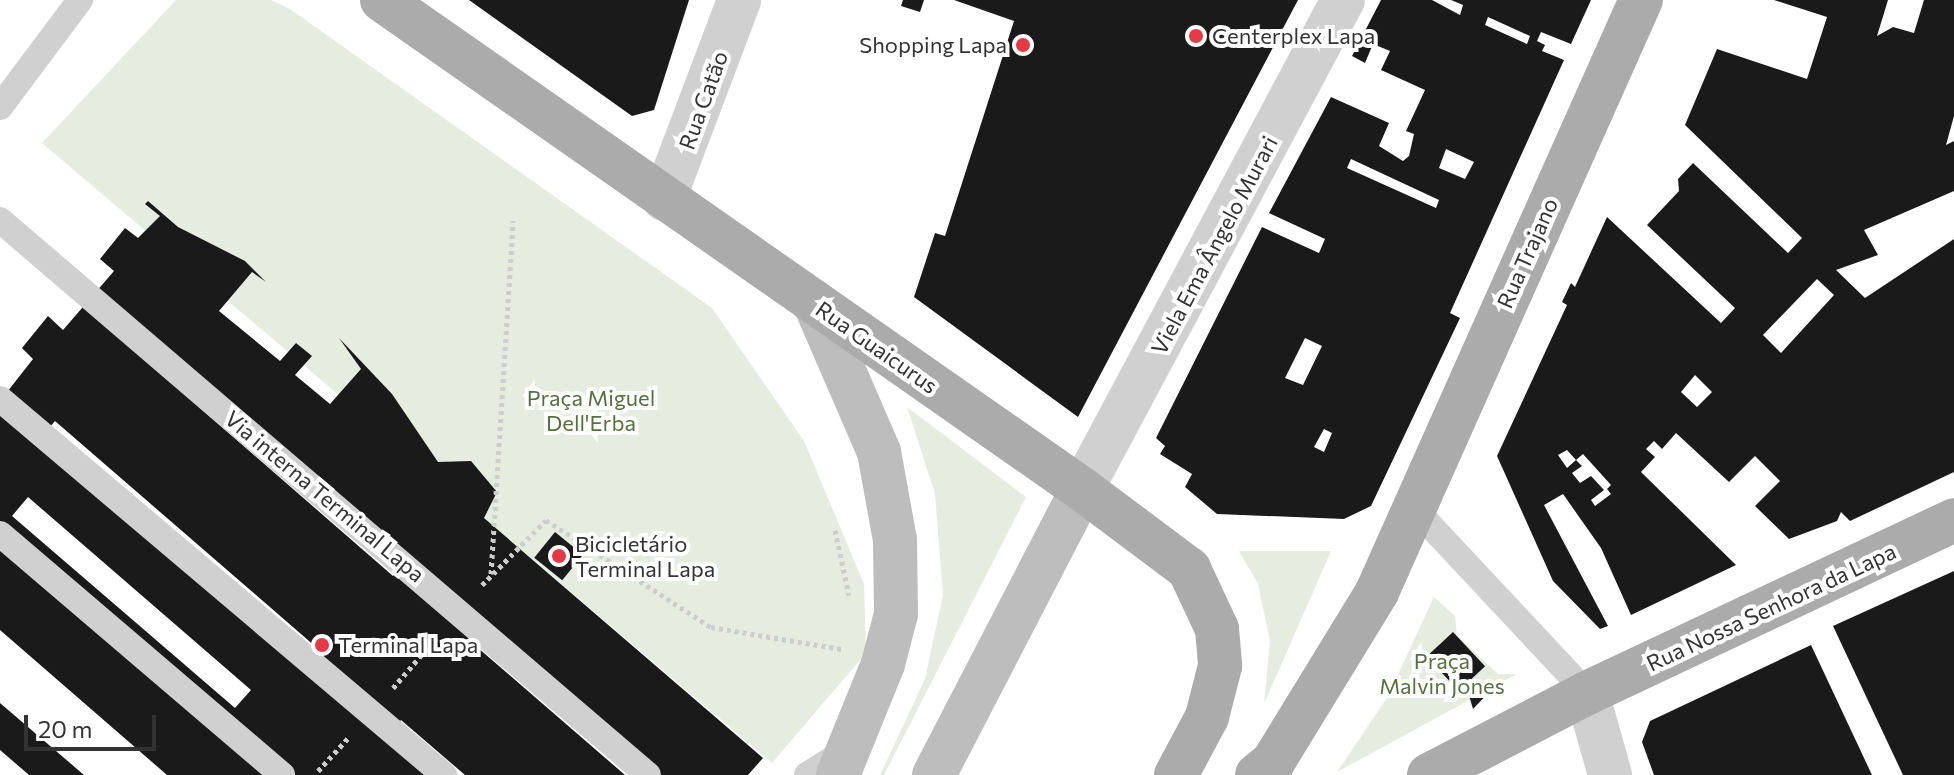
<!DOCTYPE html>
<html>
<head>
<meta charset="utf-8">
<style>
	body { margin:0 }
	#map { position:relative; width:1954px; height:775px; overflow:hidden; background:#fff; font-family:Commissioner,sans-serif }
	div>[style] { position:absolute }
	.green>* { inset:0; background:#e6ecdf }
	.building>* { inset:0; background:#1a1a1a; transform-origin:0 0 }
	.path>* { height:5px; margin-top:-2.5px; transform-origin:0; background:repeating-linear-gradient(90deg,#cdcdcd 0 4px,transparent 0 8px) }
	.lane>* { height:26px; margin:-13px; padding:0 13px; transform-origin:13px; border-radius:13px; background:#d0d0d0 }
	.street>* { height:44px; margin:-22px; padding:0 22px; transform-origin:22px; border-radius:22px; background:#d0d0d0 }
	.secondary>* { height:44px; margin:-22px; padding:0 22px; transform-origin:22px; border-radius:22px; background:#bdbdbd }
	.primary>* { height:44px; margin:-22px; padding:0 22px; transform-origin:22px; border-radius:22px; background:#ababab }
	.dots>* { width:22px; height:22px; translate:-50% -50%; box-sizing:border-box; border:4px solid #fff; border-radius:50% }
	span { translate:-50% -50%; white-space:nowrap; text-align:center; line-height:1.15; -webkit-text-stroke:8px #fff; paint-order:stroke }
	.poi-label { font-size:22px; color:#333 }
	.left { translate:0 -50%; text-align:left }
	.right { translate:-100% -50%; text-align:right }
	.street-label { font-size:22px; color:#333 }
	.park-label { font-size:22px; color:#56703f }
	.scale { position:absolute; left:24px; top:715px; width:132px; height:36px; box-sizing:border-box; border:4px solid #333; border-top:0; padding-left:10px; font-size:24px; line-height:28px; white-space:nowrap; color:#333; -webkit-text-stroke:6px #fff; paint-order:stroke }
</style>
</head>
<body>
<div id="map">
	<div class="green">
		<div style="clip-path:polygon(176px 0,271px 0,290px 9px,712px 308px,804px 441px,864px 584px,866px 653px,772px 763px,42px 143px)"></div>
		<div style="clip-path:polygon(907px 407px,1026px 497px,884px 775px,880px 775px,925px 679px,943px 595px,935px 494px)"></div>
		<div style="clip-path:polygon(1239px 551px,1331px 551px,1264px 704px,1270px 641px,1258px 584px)"></div>
		<div style="clip-path:polygon(1434px 597px,1455px 616px,1457px 636px,1498px 674px,1517px 674px,1337px 772px,1387px 698px)"></div>
	</div>
	<div class="building">
		<div style="clip-path:polygon(469px 0,689px 0,654px 110px,632px 116px)"></div>
		<div style="clip-path:polygon(903px 0,924px 0,920px 12px,901px 6px)"></div>
		<div style="clip-path:polygon(954px 0,1298px 0,1078px 417px,914px 297px,935px 233px,945px 236px,1014px 21px)"></div>
		<div style="clip-path:polygon(evenodd,1381px 0,1432px 0,1460px 15px,1463px 5px,1451px 0,1591px 0,1571px 44px,1541px 32px,1537px 41px,1545px 45px,1542px 51px,1564px 60px,1450px 313px,1460px 318px,1371px 506px,1344px 519px,1217px 514px,1185px 487px,1192px 474px,1160px 454px,1165px 446px,1156px 438px,1262px 227px,1319px 253px,1325px 239px,1269px 213px,1331px 97px,1389px 123px,1379px 146px,1403px 161px,1409px 156px,1414px 134px,1406px 131px,1425px 90px,1381px 70px,1390px 51px,1373px 44px,1365px 63px,1352px 56px,1381px 0,1488px 17px,1530px 36px,1527px 44px,1485px 25px,1488px 17px,1381px 0,1446px 149px,1474px 162px,1465px 179px,1439px 168px,1446px 149px,1381px 0,1351px 159px,1439px 200px,1436px 208px,1347px 168px,1351px 159px,1381px 0,1305px 338px,1322px 346px,1303px 385px,1285px 378px,1305px 338px,1381px 0,1324px 429px,1332px 433px,1324px 452px,1314px 447px,1324px 429px)"></div>
		<div style="clip-path:polygon(evenodd,1774px 0,1888px 0,1877px 36px,1893px 27px,1914px 33px,1924px 0,1954px 0,1954px 116px,1946px 145px,1954px 141px,1954px 191px,1864px 230px,1878px 255px,1836px 270px,1865px 298px,1954px 239px,1954px 472px,1850px 521px,1841px 512px,1837px 521px,1789px 539px,1755px 506px,1780px 481px,1755px 456px,1729px 482px,1676px 433px,1662px 449px,1654px 441px,1646px 449px,1655px 457px,1641px 472px,1736px 565px,1631px 615px,1601px 548px,1563px 494px,1544px 505px,1608px 626px,1600px 629px,1553px 581px,1497px 456px,1567px 305px,1562px 302px,1571px 283px,1575px 287px,1607px 217px,1721px 323px,1735px 308px,1647px 225px,1679px 191px,1678px 179px,1693px 163px,1788px 253px,1802px 238px,1685px 125px,1717px 49px,1807px 79px,1827px 17px,1774px 0,1817px 279px,1834px 295px,1781px 353px,1763px 335px,1817px 279px,1774px 0,1695px 375px,1712px 392px,1697px 407px,1681px 392px,1695px 375px,1774px 0,1567px 450px,1576px 460px,1583px 454px,1611px 485px,1607px 489px,1611px 494px,1595px 506px,1591px 500px,1604px 490px,1591px 476px,1580px 483px,1572px 473px,1582px 466px,1576px 460px,1567px 468px,1558px 455px,1567px 450px)"></div>
		<div style="clip-path:polygon(evenodd,148px 201px,178px 227px,245px 261px,266px 282px,252px 272px,219px 311px,280px 361px,296px 343px,312px 356px,295px 375px,330px 404px,361px 369px,339px 338px,392px 394px,438px 462px,471px 461px,497px 492px,484px 518px,763px 758px,748px 775px,651px 775px,481px 628px,470px 641px,625px 775px,465px 775px,401px 720px,391px 733px,439px 775px,167px 775px,0 630px,0 401px,33px 359px,22px 348px,48px 316px,63px 330px,114px 271px,100px 259px,125px 228px,138px 238px,160px 216px,145px 204px,148px 201px,123px 341px,404px 563px,393px 576px,123px 341px,148px 201px,55px 421px,324px 654px,313px 667px,44px 434px,55px 421px,148px 201px,28px 497px,251px 690px,235px 708px,12px 516px,28px 497px)"></div>
		<div style="left:555px;top:532px;width:36px;height:33px;rotate:39deg"></div>
		<div style="clip-path:polygon(1954px 571px,1954px 775px,1903px 775px,1833px 626px)"></div>
		<div style="left:1453px;top:632px;width:47px;height:36px;rotate:47deg"></div>
		<div style="clip-path:polygon(1811px 645px,1872px 775px,1654px 775px,1642px 742px,1650px 721px)"></div>
		<div style="clip-path:polygon(1488px 681px,1493px 688px,1473px 709px,1468px 692px,1478px 682px)"></div>
		<div style="clip-path:polygon(0 703px,84px 775px,29px 775px,0 750px)"></div>
	</div>
	<div class="path">
		<div style="left:835px;top:530px;width:67px;rotate:78deg"></div>
		<div style="left:491px;top:574px;width:354px;rotate:-86.4deg"></div>
		<div style="left:482px;top:585px;width:91px;rotate:-45.4deg"></div>
		<div style="left:546px;top:520px;width:197px;rotate:33deg"></div>
		<div style="left:711px;top:627px;width:132px;rotate:9.6deg"></div>
		<div style="left:393px;top:688px;width:66px;rotate:-49.3deg"></div>
		<div style="left:318px;top:771px;width:46px;rotate:-47.6deg"></div>
	</div>
	<div class="lane">
		<div style="left:0;top:107px;width:134px;rotate:-53.2deg"></div>
		<div style="left:0;top:220px;width:853px;rotate:40.58deg"></div>
		<div style="left:0;top:399px;width:582px;rotate:40.26deg"></div>
		<div style="left:1413px;top:507px;width:255px;rotate:46.9deg"></div>
		<div style="left:0;top:534px;width:371px;rotate:40.5deg"></div>
		<div style="left:807px;top:775px;width:45px;rotate:-32.3deg"></div>
	</div>
	<div class="street">
		<div style="left:664px;top:199px;width:213px;rotate:-69.3deg"></div>
		<div style="left:1082px;top:489px;width:554px;rotate:-61.91deg"></div>
		<div style="left:1587px;top:693px;width:85px;rotate:74.3deg"></div>
	</div>
	<div class="secondary">
		<div style="left:815px;top:304px;width:161px;rotate:66.6deg"></div>
		<div style="left:879px;top:452px;width:89px;rotate:79.7deg"></div>
		<div style="left:895px;top:540px;width:74px;rotate:89.2deg"></div>
		<div style="left:896px;top:614px;width:52px;rotate:104.6deg"></div>
		<div style="left:883px;top:664px;width:120px;rotate:112.1deg"></div>
		<div style="left:934px;top:775px;width:322px;rotate:-62.6deg"></div>
	</div>
	<div class="primary">
		<div style="left:382px;top:0;width:854px;rotate:34.94deg"></div>
		<div style="left:1082px;top:489px;width:134px;rotate:36.8deg"></div>
		<div style="left:1189px;top:569px;width:66px;rotate:65deg"></div>
		<div style="left:1217px;top:629px;width:37px;rotate:85deg"></div>
		<div style="left:1220px;top:666px;width:53px;rotate:104.3deg"></div>
		<div style="left:1207px;top:717px;width:66px;rotate:118.1deg"></div>
		<div style="left:1257px;top:775px;width:21px;rotate:-39deg"></div>
		<div style="left:1273px;top:762px;width:199px;rotate:-58.5deg"></div>
		<div style="left:1377px;top:592px;width:648px;rotate:-65.97deg"></div>
		<div style="left:1429px;top:775px;width:178px;rotate:-27.4deg"></div>
		<div style="left:1587px;top:693px;width:406px;rotate:-25.2deg"></div>
	</div>
	<div class="dots">
		<div style="left:1196px;top:36px;background:#e63946"></div>
		<div style="left:1023px;top:45px;background:#e63946"></div>
		<div style="left:559px;top:556px;background:#e63946"></div>
		<div style="left:322px;top:645px;background:#e63946"></div>
	</div>
	<div class="poi-label">
		<span class="left" style="left:1212px;top:36px">Centerplex Lapa</span>
		<span class="right" style="left:1007px;top:45px">Shopping Lapa</span>
		<span class="left" style="left:575px;top:556px">Bicicletário<br>Terminal Lapa</span>
		<span class="left" style="left:338px;top:645px">Terminal Lapa</span>
	</div>
	<div class="street-label">
		<span style="left:703px;top:100px;rotate:-70deg">Rua Catão</span>
		<span style="left:1214px;top:245px;rotate:-62deg">Viela Ema Ângelo Murari</span>
		<span style="left:1527px;top:253px;rotate:-66deg">Rua Trajano</span>
		<span style="left:877px;top:347px;rotate:35deg">Rua Guaicurus</span>
		<span style="left:325px;top:496px;rotate:40deg">Via interna Terminal Lapa</span>
		<span style="left:1771px;top:607px;rotate:-25deg">Rua Nossa Senhora da Lapa</span>
	</div>
	<div class="park-label">
		<span style="left:591px;top:410px">Praça Miguel<br>Dell'Erba</span>
		<span style="left:1442px;top:673px">Praça<br>Malvin Jones</span>
	</div>
	<div class="scale">20 m</div>
</div>
</body>
</html>
